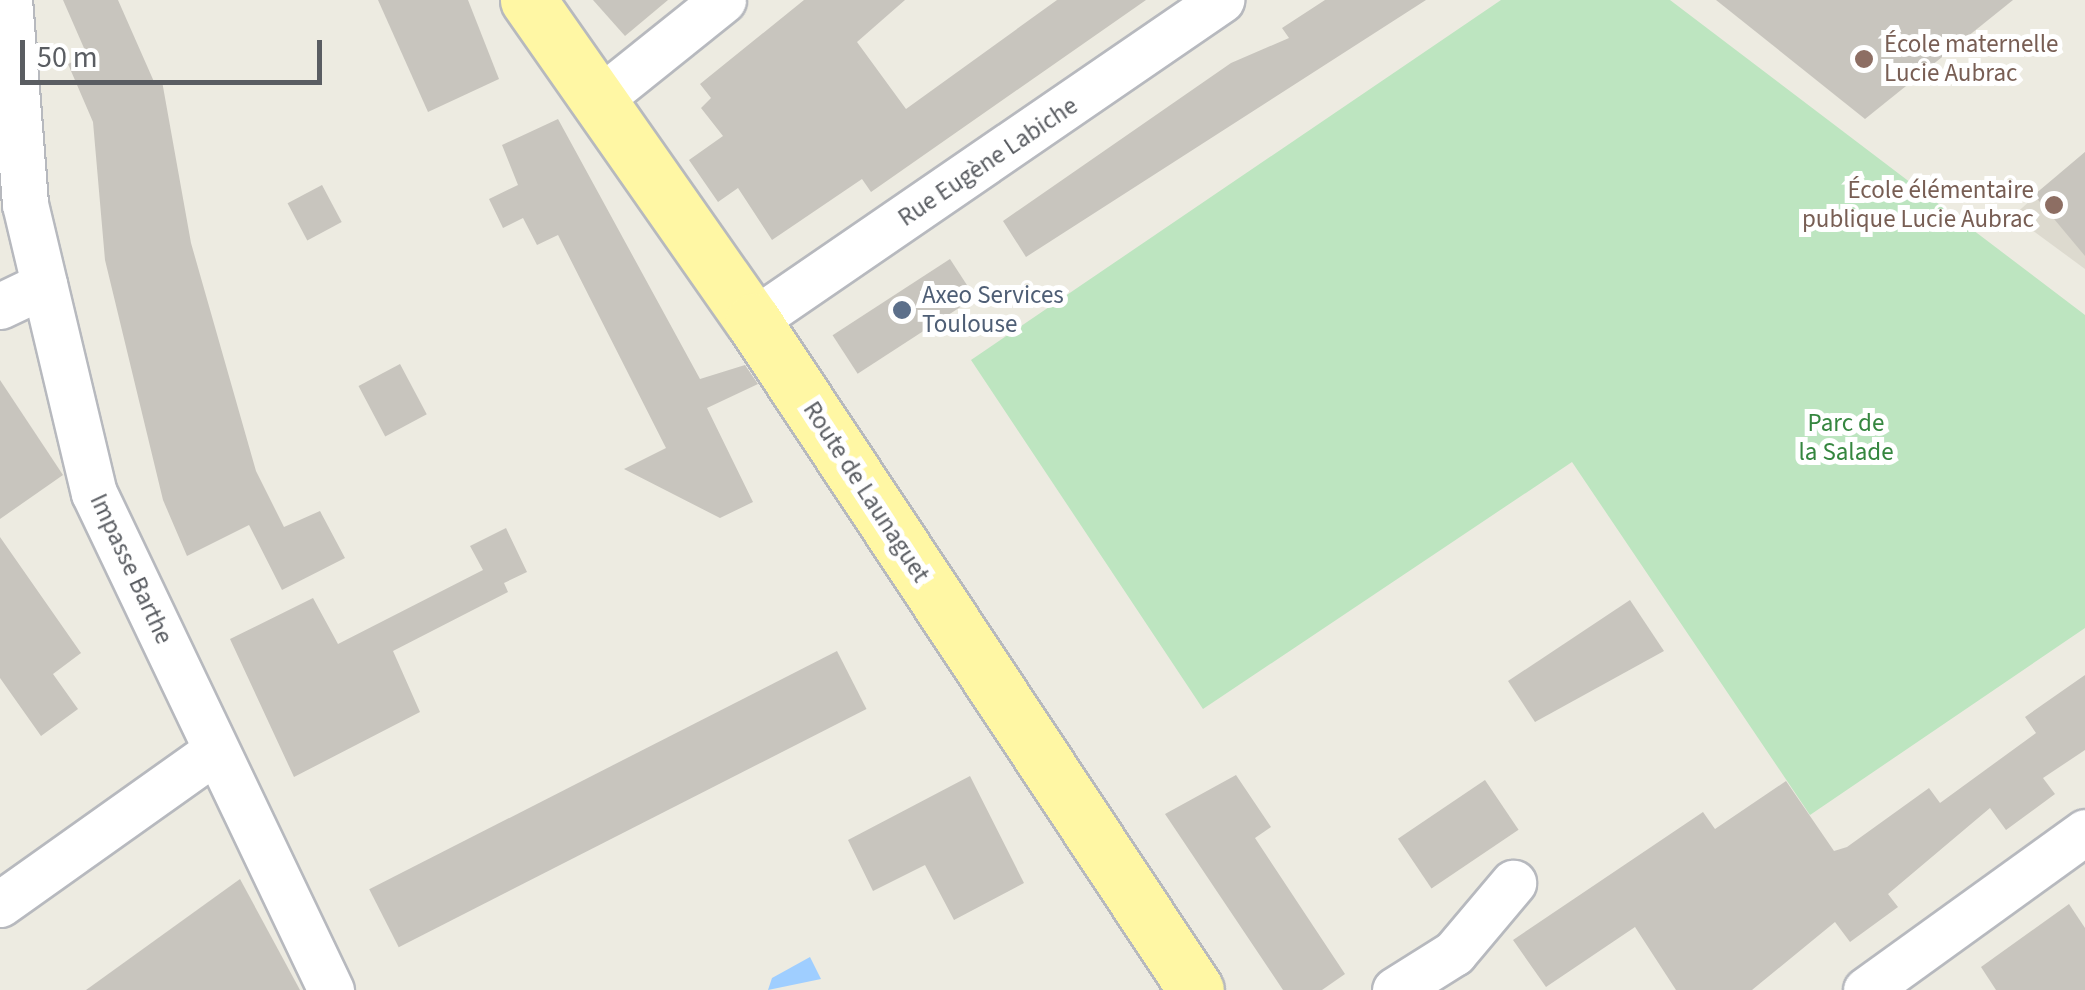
<!DOCTYPE html>
<html>
<head>
<meta charset="utf-8">
<style>
	body { margin:0 }
	#map { position:relative; width:2085px; height:990px; overflow:hidden; background:#edebe1; font-family:"Source Sans 3",sans-serif }
	div>[style] { position:absolute }
	.education>* { inset:0; background:#dddacf }
	.green>* { inset:0; background:#bde5c0 }
	.water>* { inset:0; background:#9fceff }
	.building>* { inset:0; background:#c8c5be; transform-origin:0 0 }
	.roads { filter:drop-shadow(2px 0 #b7b9be) drop-shadow(-2px 0 #b7b9be) drop-shadow(0 2px #b7b9be) drop-shadow(0 -2px #b7b9be) }
	.minor>* { height:45px; margin:-22.5px; padding:0 22.5px; transform-origin:22.5px; border-radius:22.5px; background:#fff }
	.major>* { height:55px; margin:-27.5px; padding:0 27.5px; transform-origin:27.5px; border-radius:27.5px; background:#fff7a4 }
	.dots>* { width:28px; height:28px; translate:-50% -50%; box-sizing:border-box; border:5px solid #fff; border-radius:50% }
	span { translate:-50% -50%; white-space:nowrap; text-align:center; line-height:1.15; -webkit-text-stroke:10px #fff; paint-order:stroke }
	.education-label { font-size:25px; color:#785e54 }
	.left { translate:0 -50%; text-align:left }
	.right { translate:-100% -50%; text-align:right }
	.street-label { font-size:25px; color:#5a5d62 }
	.service-label { font-size:25px; color:#4e5e75 }
	.park-label { font-size:25px; color:#35863f }
	.scale { position:absolute; left:20px; top:40px; width:302px; height:45px; box-sizing:border-box; border:5px solid #5a5d62; border-top:0; padding-left:12px; font-size:30px; line-height:35px; white-space:nowrap; color:#5a5d62; -webkit-text-stroke:8px #fff; paint-order:stroke }
</style>
</head>
<body>
<div id="map">
	<div class="education">
		<div style="clip-path:polygon(2085px 152px,2085px 269px,2013px 216px)"></div>
	</div>
	<div class="green">
		<div style="clip-path:polygon(1501px 0,1670px 0,2085px 315px,2085px 628px,1810px 815px,1572px 462px,1203px 709px,971px 360px)"></div>
	</div>
	<div class="water">
		<div style="clip-path:polygon(810px 957px,821px 979px,768px 990px,772px 978px)"></div>
	</div>
	<div class="building">
		<div style="clip-path:polygon(63px 0,118px 0,155px 84px,162px 81px,191px 243px,256px 471px,284px 527px,320px 511px,345px 558px,282px 590px,249px 525px,187px 556px,163px 500px,105px 260px,93px 122px,68px 64px,87px 55px)"></div>
		<div style="clip-path:polygon(378px 0,468px 0,499px 79px,428px 112px)"></div>
		<div style="clip-path:polygon(593px 0,668px 0,625px 36px)"></div>
		<div style="clip-path:polygon(804px 0,905px 0,857px 42px,906px 109px,1057px 0,1146px 0,871px 192px,862px 179px,772px 240px,738px 188px,718px 202px,689px 160px,723px 136px,701px 108px,711px 98px,700px 84px)"></div>
		<div style="clip-path:polygon(1325px 0,1426px 0,1026px 257px,1003px 221px,1231px 63px,1289px 38px,1282px 28px)"></div>
		<div style="clip-path:polygon(1716px 0,2013px 0,1865px 119px)"></div>
		<div style="clip-path:polygon(558px 119px,700px 379px,745px 365px,758px 384px,707px 408px,753px 502px,720px 518px,624px 469px,666px 448px,558px 235px,537px 245px,523px 218px,503px 228px,489px 199px,518px 185px,502px 145px)"></div>
		<div style="clip-path:polygon(2085px 152px,2085px 256px,2034px 195px)"></div>
		<div style="left:322px;top:185px;width:42px;height:39px;rotate:62deg"></div>
		<div style="left:950px;top:259px;width:46px;height:140px;rotate:57deg"></div>
		<div style="left:400px;top:364px;width:57px;height:47px;rotate:62deg"></div>
		<div style="clip-path:polygon(0 380px,63px 475px,0 519px)"></div>
		<div style="clip-path:polygon(506px 528px,527px 572px,504px 583px,508px 592px,393px 651px,420px 712px,294px 777px,230px 639px,313px 598px,338px 644px,483px 570px,470px 546px)"></div>
		<div style="clip-path:polygon(0 537px,81px 653px,53px 674px,78px 709px,41px 736px,0 678px)"></div>
		<div style="clip-path:polygon(1630px 600px,1664px 651px,1535px 722px,1508px 681px)"></div>
		<div style="left:837px;top:651px;width:65px;height:525px;rotate:63deg"></div>
		<div style="clip-path:polygon(2085px 675px,2085px 750px,2043px 778px,2055px 794px,2006px 830px,1990px 808px,1888px 894px,1898px 907px,1850px 942px,1835px 922px,1752px 990px,1676px 990px,1635px 927px,1546px 987px,1513px 940px,1703px 812px,1715px 829px,1786px 781px,1834px 851px,1847px 847px,1929px 788px,1940px 803px,2036px 733px,2025px 717px)"></div>
		<div style="clip-path:polygon(1236px 775px,1271px 827px,1255px 838px,1345px 974px,1322px 990px,1283px 990px,1165px 814px)"></div>
		<div style="clip-path:polygon(970px 776px,1024px 883px,954px 920px,925px 865px,873px 891px,848px 840px)"></div>
		<div style="left:1485px;top:780px;width:60px;height:105px;rotate:56deg"></div>
		<div style="clip-path:polygon(240px 879px,300px 990px,86px 990px)"></div>
		<div style="clip-path:polygon(2069px 904px,2085px 928px,2085px 990px,1996px 990px,1981px 967px)"></div>
	</div>
	<div class="roads">
		<div class="minor">
			<div style="left:9px;top:0;width:205px;rotate:85.5deg"></div>
			<div style="left:25px;top:204px;width:297px;rotate:76.6deg"></div>
			<div style="left:94px;top:493px;width:551px;rotate:64.51deg"></div>
			<div style="left:602px;top:97px;width:155px;rotate:-38.7deg"></div>
			<div style="left:0;top:306px;width:49px;rotate:-25.5deg"></div>
			<div style="left:753px;top:321px;width:568px;rotate:-34.45deg"></div>
			<div style="left:0;top:904px;width:264px;rotate:-35.4deg"></div>
			<div style="left:1395px;top:990px;width:70px;rotate:-32.1deg"></div>
			<div style="left:1454px;top:953px;width:92px;rotate:-49.9deg"></div>
			<div style="left:1866px;top:990px;width:270px;rotate:-35.8deg"></div>
		</div>
		<div class="major">
			<div style="left:528px;top:0;width:392px;rotate:55deg"></div>
			<div style="left:753px;top:321px;width:802px;rotate:56.49deg"></div>
		</div>
	</div>
	<div class="dots">
		<div style="left:1864px;top:59px;background:#8d6e63"></div>
		<div style="left:2054px;top:205px;background:#8d6e63"></div>
		<div style="left:902px;top:310px;background:#5c6f8a"></div>
	</div>
	<div class="education-label">
		<span class="left" style="left:1884px;top:59px">École maternelle<br>Lucie Aubrac</span>
		<span class="right" style="left:2034px;top:205px">École élémentaire<br>publique Lucie Aubrac</span>
	</div>
	<div class="street-label">
		<span style="left:988px;top:162px;rotate:-34deg">Rue Eugène Labiche</span>
		<span style="left:866px;top:492px;rotate:57deg">Route de Launaguet</span>
		<span style="left:131px;top:569px;rotate:65deg">Impasse Barthe</span>
	</div>
	<div class="service-label">
		<span class="left" style="left:922px;top:310px">Axeo Services<br>Toulouse</span>
	</div>
	<div class="park-label">
		<span style="left:1846px;top:438px">Parc de<br>la Salade</span>
	</div>
	<div class="scale">50 m</div>
</div>
</body>
</html>
